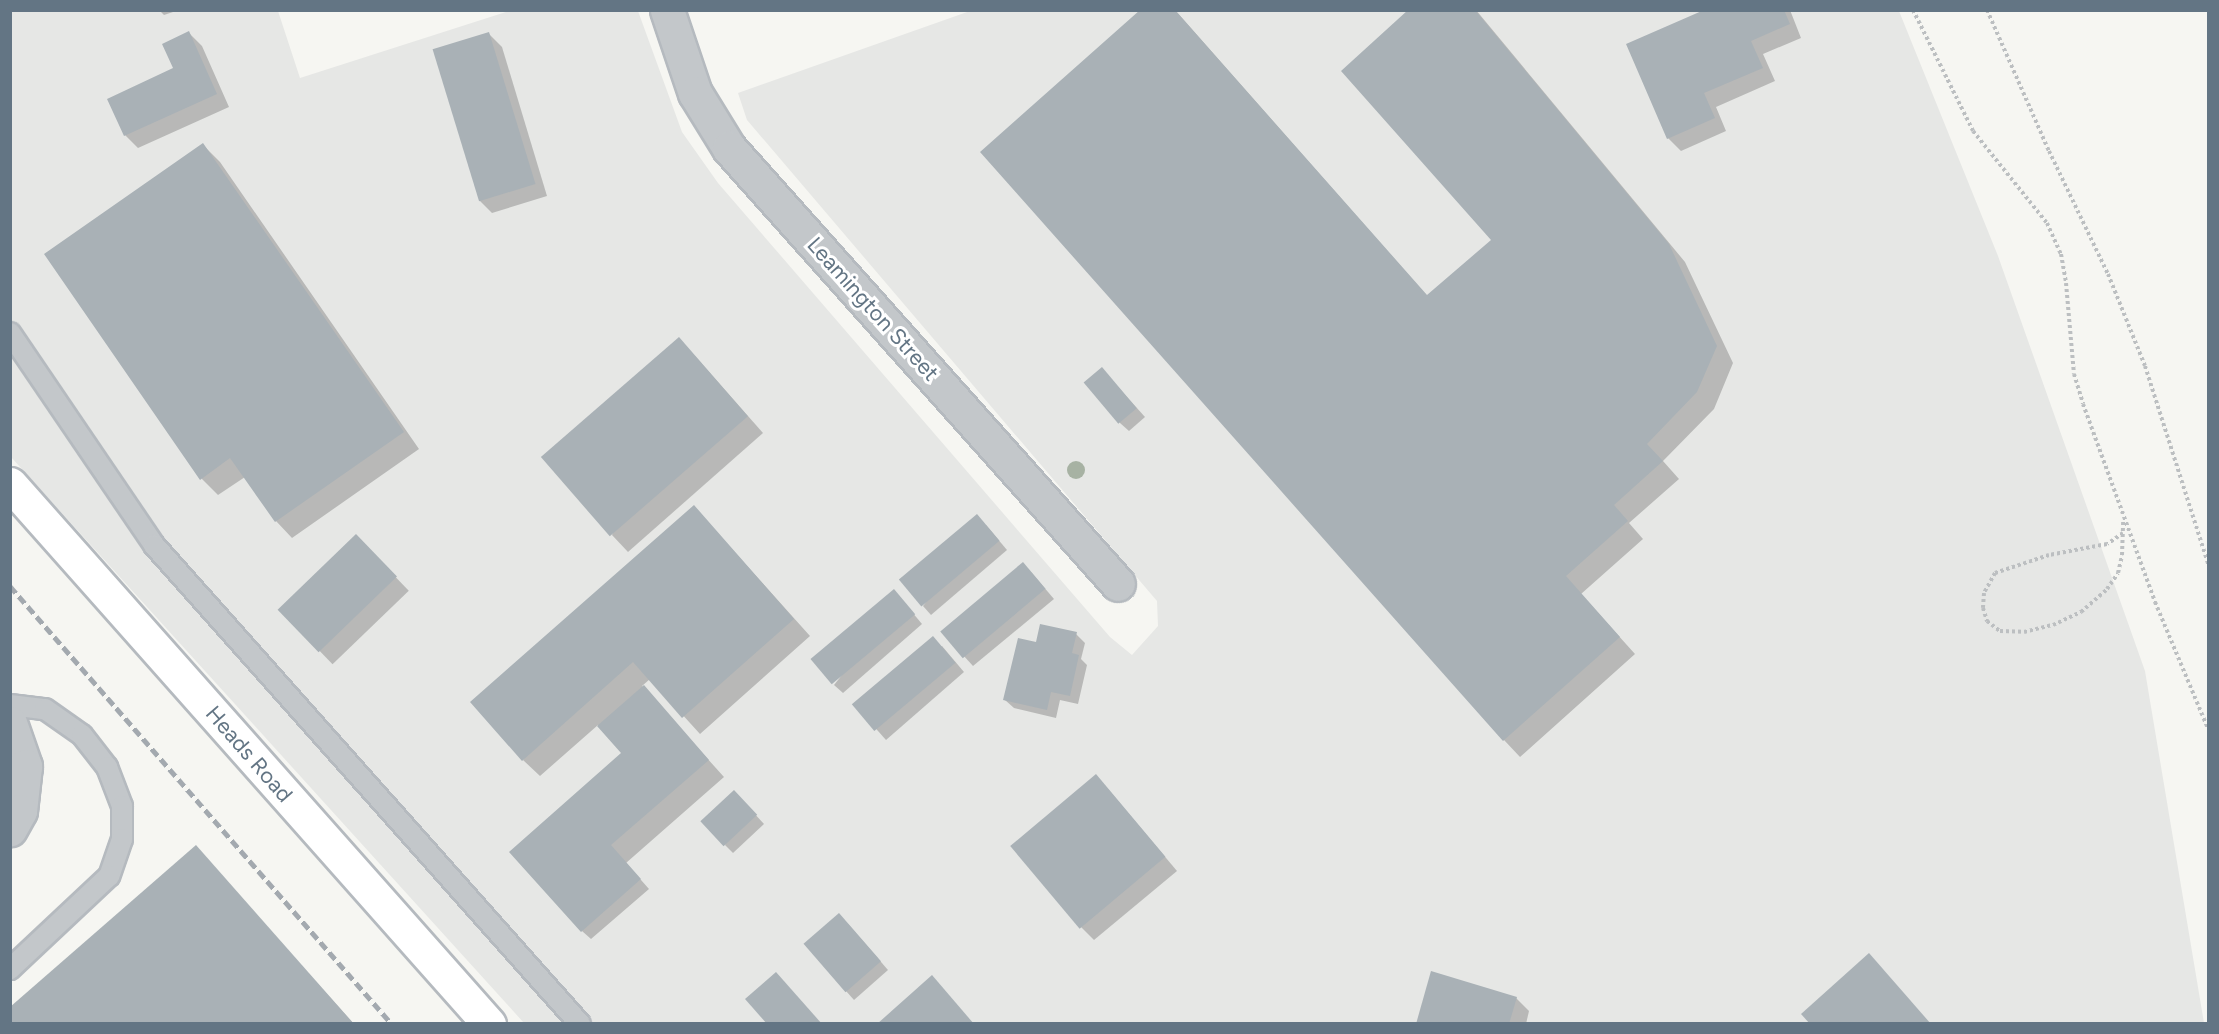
<!DOCTYPE html>
<html>
<head>
<meta charset="utf-8">
<style>
	body { margin:0 }
	#map { position:relative; width:2219px; height:1034px; overflow:hidden; background:#f6f6f2; font-family:Figtree,sans-serif }
	div>[style] { position:absolute }
	.built>* { inset:0; background:#e6e7e5 }
	.shadow>* { inset:0; background:#0003; transform-origin:0 0 }
	.building>* { inset:0; background:#a9b1b6; transform-origin:0 0 }
	.path>* { height:4px; margin-top:-2px; transform-origin:0; background:repeating-linear-gradient(90deg,#bcbfc1 0 3px,transparent 0 6px) }
	.roads { filter:drop-shadow(2px 0 #b5babf) drop-shadow(-2px 0 #b5babf) drop-shadow(0 2px #b5babf) drop-shadow(0 -2px #b5babf) }
	.service>* { height:20px; margin:-10px; padding:0 10px; transform-origin:10px; border-radius:10px; background:#c3c7ca }
	.minor>* { height:33px; margin:-16.5px; padding:0 16.5px; transform-origin:16.5px; border-radius:16.5px; background:#c3c7ca }
	.secondary>* { height:33px; margin:-16.5px; padding:0 16.5px; transform-origin:16.5px; border-radius:16.5px; background:#fff }
	.rail>* { height:4.5px; margin-top:-2.25px; transform-origin:0; background:repeating-linear-gradient(90deg,#a3a9af 0 9px,transparent 0 13.5px) }
	.trees>* { width:18px; height:18px; margin:-9px; border-radius:50%; background:#a7b2a3 }
	span { translate:-50% -50%; white-space:nowrap; text-align:center; line-height:1.15; -webkit-text-stroke:6px #fff; paint-order:stroke }
	.street-label { font-size:22px; color:#637584 }
	.frame { position:absolute; inset:0; border:12px solid #637584; pointer-events:none }
</style>
</head>
<body>
<div id="map">
	<div class="built">
		<div style="clip-path:polygon(11px 11px,278px 11px,300px 78px,509px 11px,638px 11px,682px 132px,718px 183px,1110px 637px,1132px 655px,1158px 626px,1157px 601px,747px 120px,738px 93px,970px 11px,1899px 11px,1998px 256px,2145px 671px,2204px 1023px,524px 1023px,11px 457px)"></div>
	</div>
	<div class="shadow">
		<div style="clip-path:polygon(159px 10px,179px 10px,164px 15px)"></div>
		<div style="clip-path:polygon(1175px 10px,1428px 297px,1493px 240px,1410px 10px,1476px 10px,1685px 262px,1733px 363px,1714px 409px,1663px 461px,1679px 479px,1629px 523px,1643px 539px,1581px 594px,1635px 654px,1520px 757px,1504px 740px)"></div>
		<div style="clip-path:polygon(1707px 10px,1790px 10px,1801px 38px,1763px 54px,1775px 81px,1716px 107px,1726px 131px,1681px 151px,1668px 138px)"></div>
		<div style="clip-path:polygon(189px 33px,202px 46px,229px 107px,138px 148px,125px 135px,175px 69px)"></div>
		<div style="clip-path:polygon(489px 34px,502px 47px,547px 196px,492px 213px,479px 200px)"></div>
		<div style="clip-path:polygon(203px 145px,220px 162px,419px 449px,292px 538px,276px 521px,245px 477px,218px 495px,202px 479px)"></div>
		<div style="clip-path:polygon(695px 356px,763px 433px,628px 552px,612px 535px)"></div>
		<div style="clip-path:polygon(1110px 378px,1145px 417px,1129px 431px,1120px 423px)"></div>
		<div style="clip-path:polygon(694px 507px,810px 636px,700px 734px,650px 679px,642px 686px,724px 777px,626px 863px,649px 889px,591px 939px,582px 931px,623px 754px,598px 725px,540px 776px,523px 760px)"></div>
		<div style="clip-path:polygon(986px 525px,1007px 550px,931px 615px,923px 606px)"></div>
		<div style="left:356px;top:536px;width:76px;height:106px;rotate:46deg"></div>
		<div style="clip-path:polygon(1031px 572px,1054px 599px,973px 666px,942px 632px)"></div>
		<div style="clip-path:polygon(902px 600px,922px 624px,843px 693px,834px 685px)"></div>
		<div style="clip-path:polygon(1076px 634px,1085px 643px,1081px 659px,1087px 665px,1078px 704px,1060px 700px,1056px 718px,1014px 708px,1005px 700px,1038px 644px)"></div>
		<div style="clip-path:polygon(942px 646px,964px 672px,886px 740px,855px 705px)"></div>
		<div style="clip-path:polygon(1108px 789px,1177px 871px,1094px 940px,1081px 927px)"></div>
		<div style="clip-path:polygon(742px 800px,764px 824px,733px 853px,725px 845px)"></div>
		<div style="clip-path:polygon(195px 847px,354px 1024px,10px 1024px)"></div>
		<div style="clip-path:polygon(848px 924px,888px 970px,854px 1000px,846px 991px)"></div>
		<div style="clip-path:polygon(1516px 998px,1529px 1011px,1526px 1024px,1417px 1024px)"></div>
	</div>
	<div class="building">
		<div style="clip-path:polygon(1140px 10px,1175px 10px,1427px 295px,1491px 240px,1341px 71px,1408px 10px,1475px 10px,1669px 244px,1717px 346px,1697px 392px,1647px 444px,1663px 461px,1614px 505px,1628px 521px,1566px 576px,1620px 637px,1503px 741px,980px 152px)"></div>
		<div style="clip-path:polygon(1704px 10px,1784px 10px,1790px 24px,1751px 41px,1763px 68px,1704px 93px,1715px 118px,1667px 139px,1626px 44px)"></div>
		<div style="clip-path:polygon(189px 31px,217px 94px,124px 136px,107px 99px,173px 68px,162px 44px)"></div>
		<div style="left:489px;top:32px;width:159px;height:59px;rotate:73deg"></div>
		<div style="clip-path:polygon(203px 143px,404px 432px,275px 522px,230px 458px,200px 480px,44px 254px)"></div>
		<div style="left:679px;top:337px;width:105px;height:183px;rotate:49deg"></div>
		<div style="left:1102px;top:367px;width:54px;height:24px;rotate:50deg"></div>
		<div style="clip-path:polygon(694px 505px,794px 619px,682px 718px,633px 662px,522px 761px,470px 702px)"></div>
		<div style="left:977px;top:514px;width:35px;height:102px;rotate:50deg"></div>
		<div style="left:356px;top:534px;width:59px;height:109px;rotate:46deg"></div>
		<div style="left:1023px;top:562px;width:35px;height:108px;rotate:50deg"></div>
		<div style="left:894px;top:589px;width:33px;height:109px;rotate:50deg"></div>
		<div style="clip-path:polygon(1040px 624px,1077px 632px,1072px 653px,1079px 655px,1070px 696px,1051px 692px,1047px 710px,1003px 700px,1018px 638px,1036px 642px)"></div>
		<div style="left:933px;top:636px;width:35px;height:106px;rotate:50deg"></div>
		<div style="clip-path:polygon(644px 685px,709px 760px,611px 845px,641px 879px,581px 932px,509px 852px,621px 753px,597px 726px)"></div>
		<div style="left:1096px;top:774px;width:108px;height:112px;rotate:50deg"></div>
		<div style="left:734px;top:790px;width:34px;height:46px;rotate:47deg"></div>
		<div style="clip-path:polygon(196px 845px,354px 1024px,10px 1024px,10px 1007px)"></div>
		<div style="left:839px;top:913px;width:64px;height:47px;rotate:49deg"></div>
		<div style="clip-path:polygon(1869px 953px,1931px 1024px,1810px 1024px,1801px 1014px)"></div>
		<div style="clip-path:polygon(1431px 971px,1517px 997px,1509px 1024px,1416px 1024px)"></div>
		<div style="clip-path:polygon(776px 972px,822px 1024px,767px 1024px,745px 999px)"></div>
		<div style="clip-path:polygon(932px 975px,974px 1024px,877px 1024px)"></div>
	</div>
	<div class="path">
		<div style="left:1913px;top:10px;width:135px;rotate:63.6deg"></div>
		<div style="left:1973px;top:131px;width:118px;rotate:51.2deg"></div>
		<div style="left:2047px;top:223px;width:34px;rotate:66deg"></div>
		<div style="left:2061px;top:254px;width:29px;rotate:80deg"></div>
		<div style="left:2066px;top:283px;width:91px;rotate:85deg"></div>
		<div style="left:2074px;top:374px;width:31px;rotate:73deg"></div>
		<div style="left:2083px;top:404px;width:211px;rotate:70deg"></div>
		<div style="left:2155px;top:602px;width:138px;rotate:67.3deg"></div>
		<div style="left:1987px;top:10px;width:154px;rotate:66.3deg"></div>
		<div style="left:2049px;top:151px;width:136px;rotate:64.4deg"></div>
		<div style="left:2108px;top:274px;width:99px;rotate:68.1deg"></div>
		<div style="left:2145px;top:366px;width:208px;rotate:72.3deg"></div>
		<div style="left:2123px;top:533px;width:19px;rotate:145deg"></div>
		<div style="left:2107px;top:544px;width:59px;rotate:169.3deg"></div>
		<div style="left:2049px;top:555px;width:57px;rotate:161.6deg"></div>
		<div style="left:1995px;top:573px;width:23px;rotate:119deg"></div>
		<div style="left:1984px;top:593px;width:15px;rotate:94deg"></div>
		<div style="left:1983px;top:608px;width:14px;rotate:73deg"></div>
		<div style="left:1987px;top:621px;width:16px;rotate:38deg"></div>
		<div style="left:2000px;top:631px;width:24px;rotate:2deg"></div>
		<div style="left:2024px;top:632px;width:30px;rotate:-14deg"></div>
		<div style="left:2053px;top:625px;width:31px;rotate:-25deg"></div>
		<div style="left:2081px;top:612px;width:35px;rotate:-41deg"></div>
		<div style="left:2107px;top:589px;width:19px;rotate:-55deg"></div>
		<div style="left:2118px;top:573px;width:18px;rotate:-77deg"></div>
		<div style="left:2122px;top:555px;width:33px;rotate:-88deg"></div>
	</div>
	<div class="roads">
		<div class="service">
			<div style="left:10px;top:333px;width:256px;rotate:55.8deg"></div>
			<div style="left:154px;top:545px;width:641px;rotate:48.35deg"></div>
			<div style="left:10px;top:705px;width:35px;rotate:7deg"></div>
			<div style="left:45px;top:709px;width:45px;rotate:35.1deg"></div>
			<div style="left:82px;top:735px;width:41px;rotate:52deg"></div>
			<div style="left:107px;top:767px;width:42px;rotate:69deg"></div>
			<div style="left:122px;top:806px;width:33px;rotate:90deg"></div>
			<div style="left:122px;top:839px;width:39px;rotate:109deg"></div>
			<div style="left:109px;top:876px;width:136px;rotate:136.8deg"></div>
		</div>
		<div class="minor">
			<div style="left:667px;top:10px;width:88px;rotate:71.4deg"></div>
			<div style="left:695px;top:93px;width:65px;rotate:58.3deg"></div>
			<div style="left:729px;top:148px;width:584px;rotate:48.26deg"></div>
			<div style="left:10px;top:723px;width:46px;rotate:70.8deg"></div>
			<div style="left:25px;top:766px;width:45px;rotate:96.3deg"></div>
			<div style="left:20px;top:811px;width:21px;rotate:119deg"></div>
		</div>
		<div class="secondary">
			<div style="left:10px;top:484px;width:722px;rotate:48.43deg"></div>
		</div>
	</div>
	<div class="rail">
		<div style="left:10px;top:586px;width:581px;rotate:48.91deg"></div>
	</div>
	<div class="trees">
		<div style="left:1076px;top:470px"></div>
	</div>
	<div class="street-label">
		<span style="left:873px;top:309px;rotate:48deg">Leamington Street</span>
		<span style="left:249px;top:754px;rotate:49deg">Heads Road</span>
	</div>
	<div class="frame"></div>
</div>
</body>
</html>
